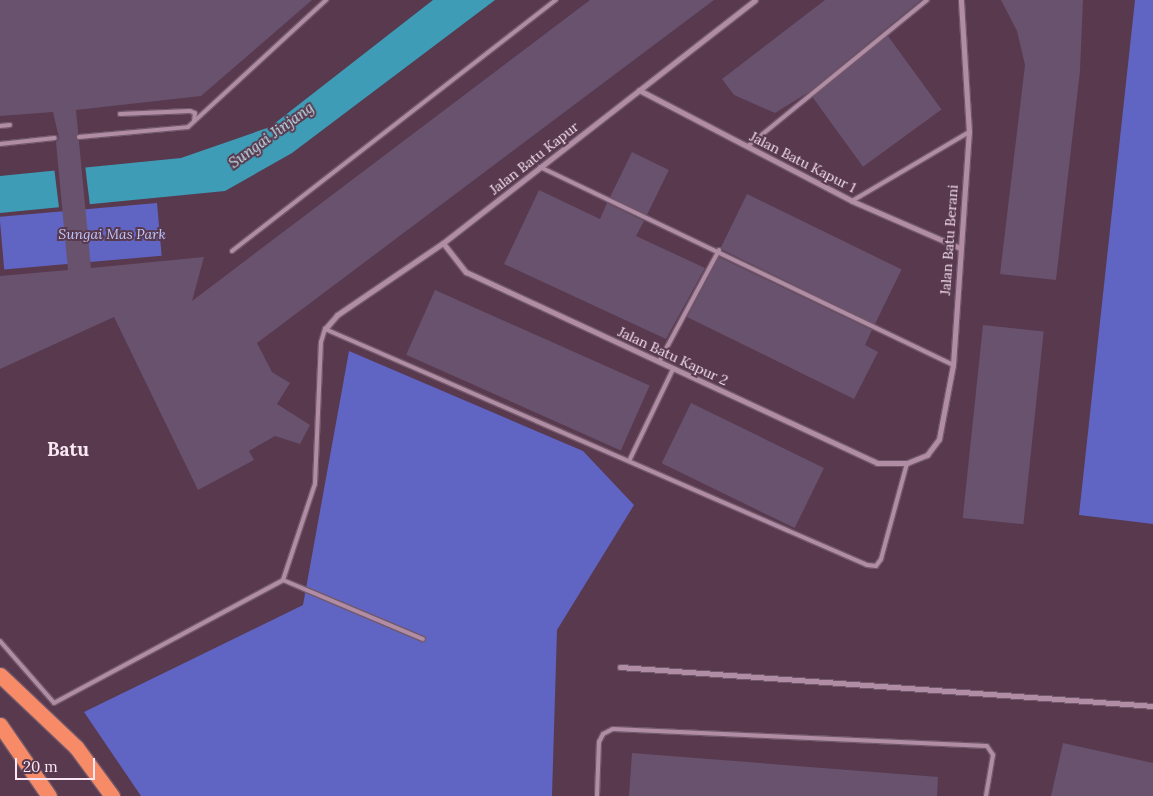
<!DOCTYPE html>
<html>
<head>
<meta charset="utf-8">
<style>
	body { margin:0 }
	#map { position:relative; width:1153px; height:796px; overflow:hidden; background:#58394e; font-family:Lora,serif }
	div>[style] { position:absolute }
	.green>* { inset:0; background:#6064c2; transform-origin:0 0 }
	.water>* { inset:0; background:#3e9cb6 }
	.pier>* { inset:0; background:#58394e; transform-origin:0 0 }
	.building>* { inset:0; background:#68526e; transform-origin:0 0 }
	.roads { filter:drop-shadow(1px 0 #71586a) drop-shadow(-1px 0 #71586a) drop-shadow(0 1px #71586a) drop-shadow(0 -1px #71586a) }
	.lane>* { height:4px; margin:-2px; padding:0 2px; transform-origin:2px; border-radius:2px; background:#b08da4 }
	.street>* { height:5px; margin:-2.5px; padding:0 2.5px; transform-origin:2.5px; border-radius:2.5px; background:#b08da4 }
	.highway>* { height:15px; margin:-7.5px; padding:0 7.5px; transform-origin:7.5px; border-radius:7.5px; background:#f78b68 }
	span { translate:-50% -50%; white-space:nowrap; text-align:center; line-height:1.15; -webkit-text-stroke:4px #58394e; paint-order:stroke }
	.street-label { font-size:14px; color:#fbe7f4 }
	.park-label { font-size:14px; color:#c0c7fc; font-style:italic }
	.water-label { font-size:15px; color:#c4e5ef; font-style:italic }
	.district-label { font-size:19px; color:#fbe7f4; font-weight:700 }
	.scale { position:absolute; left:15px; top:758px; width:80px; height:22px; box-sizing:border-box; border:2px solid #fbe7f4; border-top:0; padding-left:6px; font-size:15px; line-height:18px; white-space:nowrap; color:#fbe7f4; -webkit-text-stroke:4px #58394e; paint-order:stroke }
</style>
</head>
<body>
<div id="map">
	<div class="green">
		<div style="clip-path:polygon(1135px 0,1153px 0,1153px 524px,1079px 515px)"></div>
		<div style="left:157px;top:203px;width:53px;height:158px;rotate:85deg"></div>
		<div style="clip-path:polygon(349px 351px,583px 451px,634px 505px,557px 630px,552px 796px,141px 796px,84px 712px,303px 605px)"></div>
	</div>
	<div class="water">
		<div style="clip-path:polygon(433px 0,495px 0,292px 153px,225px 191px,0 213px,0 176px,181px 158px,270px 127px)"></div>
	</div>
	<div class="pier">
		<div style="left:85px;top:165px;width:42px;height:31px;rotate:83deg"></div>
	</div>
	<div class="building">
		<div style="clip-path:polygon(0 0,312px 0,201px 96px,76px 110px,91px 268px,204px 257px,192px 301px,590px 0,714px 0,257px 343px,272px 372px,290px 383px,277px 404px,310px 425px,300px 444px,275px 436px,249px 451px,254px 460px,198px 490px,114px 317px,0 369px,0 276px,68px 270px,56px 142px,59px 138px,53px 112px,0 116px)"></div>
		<div style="clip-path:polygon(825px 0,921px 0,809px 92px,775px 113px,734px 95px,722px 79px)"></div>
		<div style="clip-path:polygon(1001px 0,1083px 0,1080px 71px,1056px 280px,1000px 274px,1025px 65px,1017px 31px)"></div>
		<div style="left:888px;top:36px;width:91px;height:97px;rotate:54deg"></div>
		<div style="left:632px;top:152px;width:41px;height:50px;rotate:26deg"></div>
		<div style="clip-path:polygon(539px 190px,600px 219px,607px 203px,644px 221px,636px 236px,705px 268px,666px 339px,504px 264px)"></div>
		<div style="left:747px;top:194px;width:172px;height:61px;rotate:26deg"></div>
		<div style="clip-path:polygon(719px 257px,872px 330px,865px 345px,878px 352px,854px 399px,687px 317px)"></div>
		<div style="left:435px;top:290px;width:235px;height:71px;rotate:24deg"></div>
		<div style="left:983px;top:325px;width:61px;height:194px;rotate:6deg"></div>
		<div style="left:691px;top:403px;width:148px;height:67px;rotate:26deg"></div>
		<div style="clip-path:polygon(1063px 743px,1153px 763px,1153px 796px,1051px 796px)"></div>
		<div style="clip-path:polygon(632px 753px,938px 777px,937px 796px,629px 796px)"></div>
	</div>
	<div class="roads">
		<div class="lane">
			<div style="left:120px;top:114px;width:70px;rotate:-2.5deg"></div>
			<div style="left:190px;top:111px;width:5px;rotate:22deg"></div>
			<div style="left:195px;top:113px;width:8px;rotate:97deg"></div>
			<div style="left:0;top:126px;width:10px;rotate:-6deg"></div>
			<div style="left:79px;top:137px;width:109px;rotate:-5.2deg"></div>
			<div style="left:188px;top:127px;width:188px;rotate:-42.6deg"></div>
			<div style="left:0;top:144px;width:55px;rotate:-6.2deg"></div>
			<div style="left:748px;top:146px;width:231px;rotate:-39.2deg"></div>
			<div style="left:540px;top:167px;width:458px;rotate:25.6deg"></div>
			<div style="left:852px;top:201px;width:136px;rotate:-30.5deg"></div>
			<div style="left:232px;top:251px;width:410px;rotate:-37.8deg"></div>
			<div style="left:659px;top:362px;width:127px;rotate:-61.8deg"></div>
			<div style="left:629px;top:461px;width:102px;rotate:-64.4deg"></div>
			<div style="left:283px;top:580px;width:152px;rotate:22.9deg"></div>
			<div style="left:0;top:641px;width:82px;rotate:48.9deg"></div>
			<div style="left:54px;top:703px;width:260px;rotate:-28.2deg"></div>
			<div style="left:283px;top:580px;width:101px;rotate:-71.6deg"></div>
			<div style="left:315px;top:484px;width:142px;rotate:-87.6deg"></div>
			<div style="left:321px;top:342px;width:14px;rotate:-73deg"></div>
			<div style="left:325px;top:329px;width:591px;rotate:23.53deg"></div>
			<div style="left:867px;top:565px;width:9px;rotate:6deg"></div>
			<div style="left:876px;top:566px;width:9px;rotate:-54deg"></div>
			<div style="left:881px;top:559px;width:99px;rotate:-74.8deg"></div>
			<div style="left:597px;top:796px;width:54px;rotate:-87.9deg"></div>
			<div style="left:599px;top:742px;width:9px;rotate:-63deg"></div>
			<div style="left:603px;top:734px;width:11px;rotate:-27deg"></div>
			<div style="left:613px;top:729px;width:374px;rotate:2.6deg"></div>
			<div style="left:987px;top:746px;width:11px;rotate:56deg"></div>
			<div style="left:993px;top:755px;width:42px;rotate:99.7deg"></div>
		</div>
		<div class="street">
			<div style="left:639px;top:90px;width:240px;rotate:27.5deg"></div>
			<div style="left:852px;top:201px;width:118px;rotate:23.5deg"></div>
			<div style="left:443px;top:243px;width:37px;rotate:52deg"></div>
			<div style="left:466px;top:272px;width:453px;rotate:24.9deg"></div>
			<div style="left:877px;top:463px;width:30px"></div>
			<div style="left:907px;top:463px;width:22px;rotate:-22deg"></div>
			<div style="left:927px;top:455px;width:20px;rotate:-53deg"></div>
			<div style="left:939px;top:439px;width:75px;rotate:-79.3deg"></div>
			<div style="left:953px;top:365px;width:234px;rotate:-86.1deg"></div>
			<div style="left:969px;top:132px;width:132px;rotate:-93.5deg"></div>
			<div style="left:325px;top:329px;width:18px;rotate:-49deg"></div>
			<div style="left:337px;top:315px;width:128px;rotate:-34.2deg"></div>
			<div style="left:443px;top:243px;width:395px;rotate:-37.9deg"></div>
			<div style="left:620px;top:667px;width:534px;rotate:4.18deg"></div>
		</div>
		<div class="highway">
			<div style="left:0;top:675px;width:105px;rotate:43.5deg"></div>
			<div style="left:76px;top:747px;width:61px;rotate:53.7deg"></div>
			<div style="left:0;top:725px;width:86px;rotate:55.4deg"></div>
		</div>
	</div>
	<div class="street-label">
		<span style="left:534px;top:158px;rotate:-38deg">Jalan Batu Kapur</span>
		<span style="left:803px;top:162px;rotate:27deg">Jalan Batu Kapur 1</span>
		<span style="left:949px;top:240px;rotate:-86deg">Jalan Batu Berani</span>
		<span style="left:673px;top:356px;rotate:25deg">Jalan Batu Kapur 2</span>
	</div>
	<div class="park-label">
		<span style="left:112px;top:234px">Sungai Mas Park</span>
	</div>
	<div class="water-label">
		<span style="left:271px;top:135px;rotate:-36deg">Sungai Jinjang</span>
	</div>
	<div class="district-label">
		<span style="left:68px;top:450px">Batu</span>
	</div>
	<div class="scale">20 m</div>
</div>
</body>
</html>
